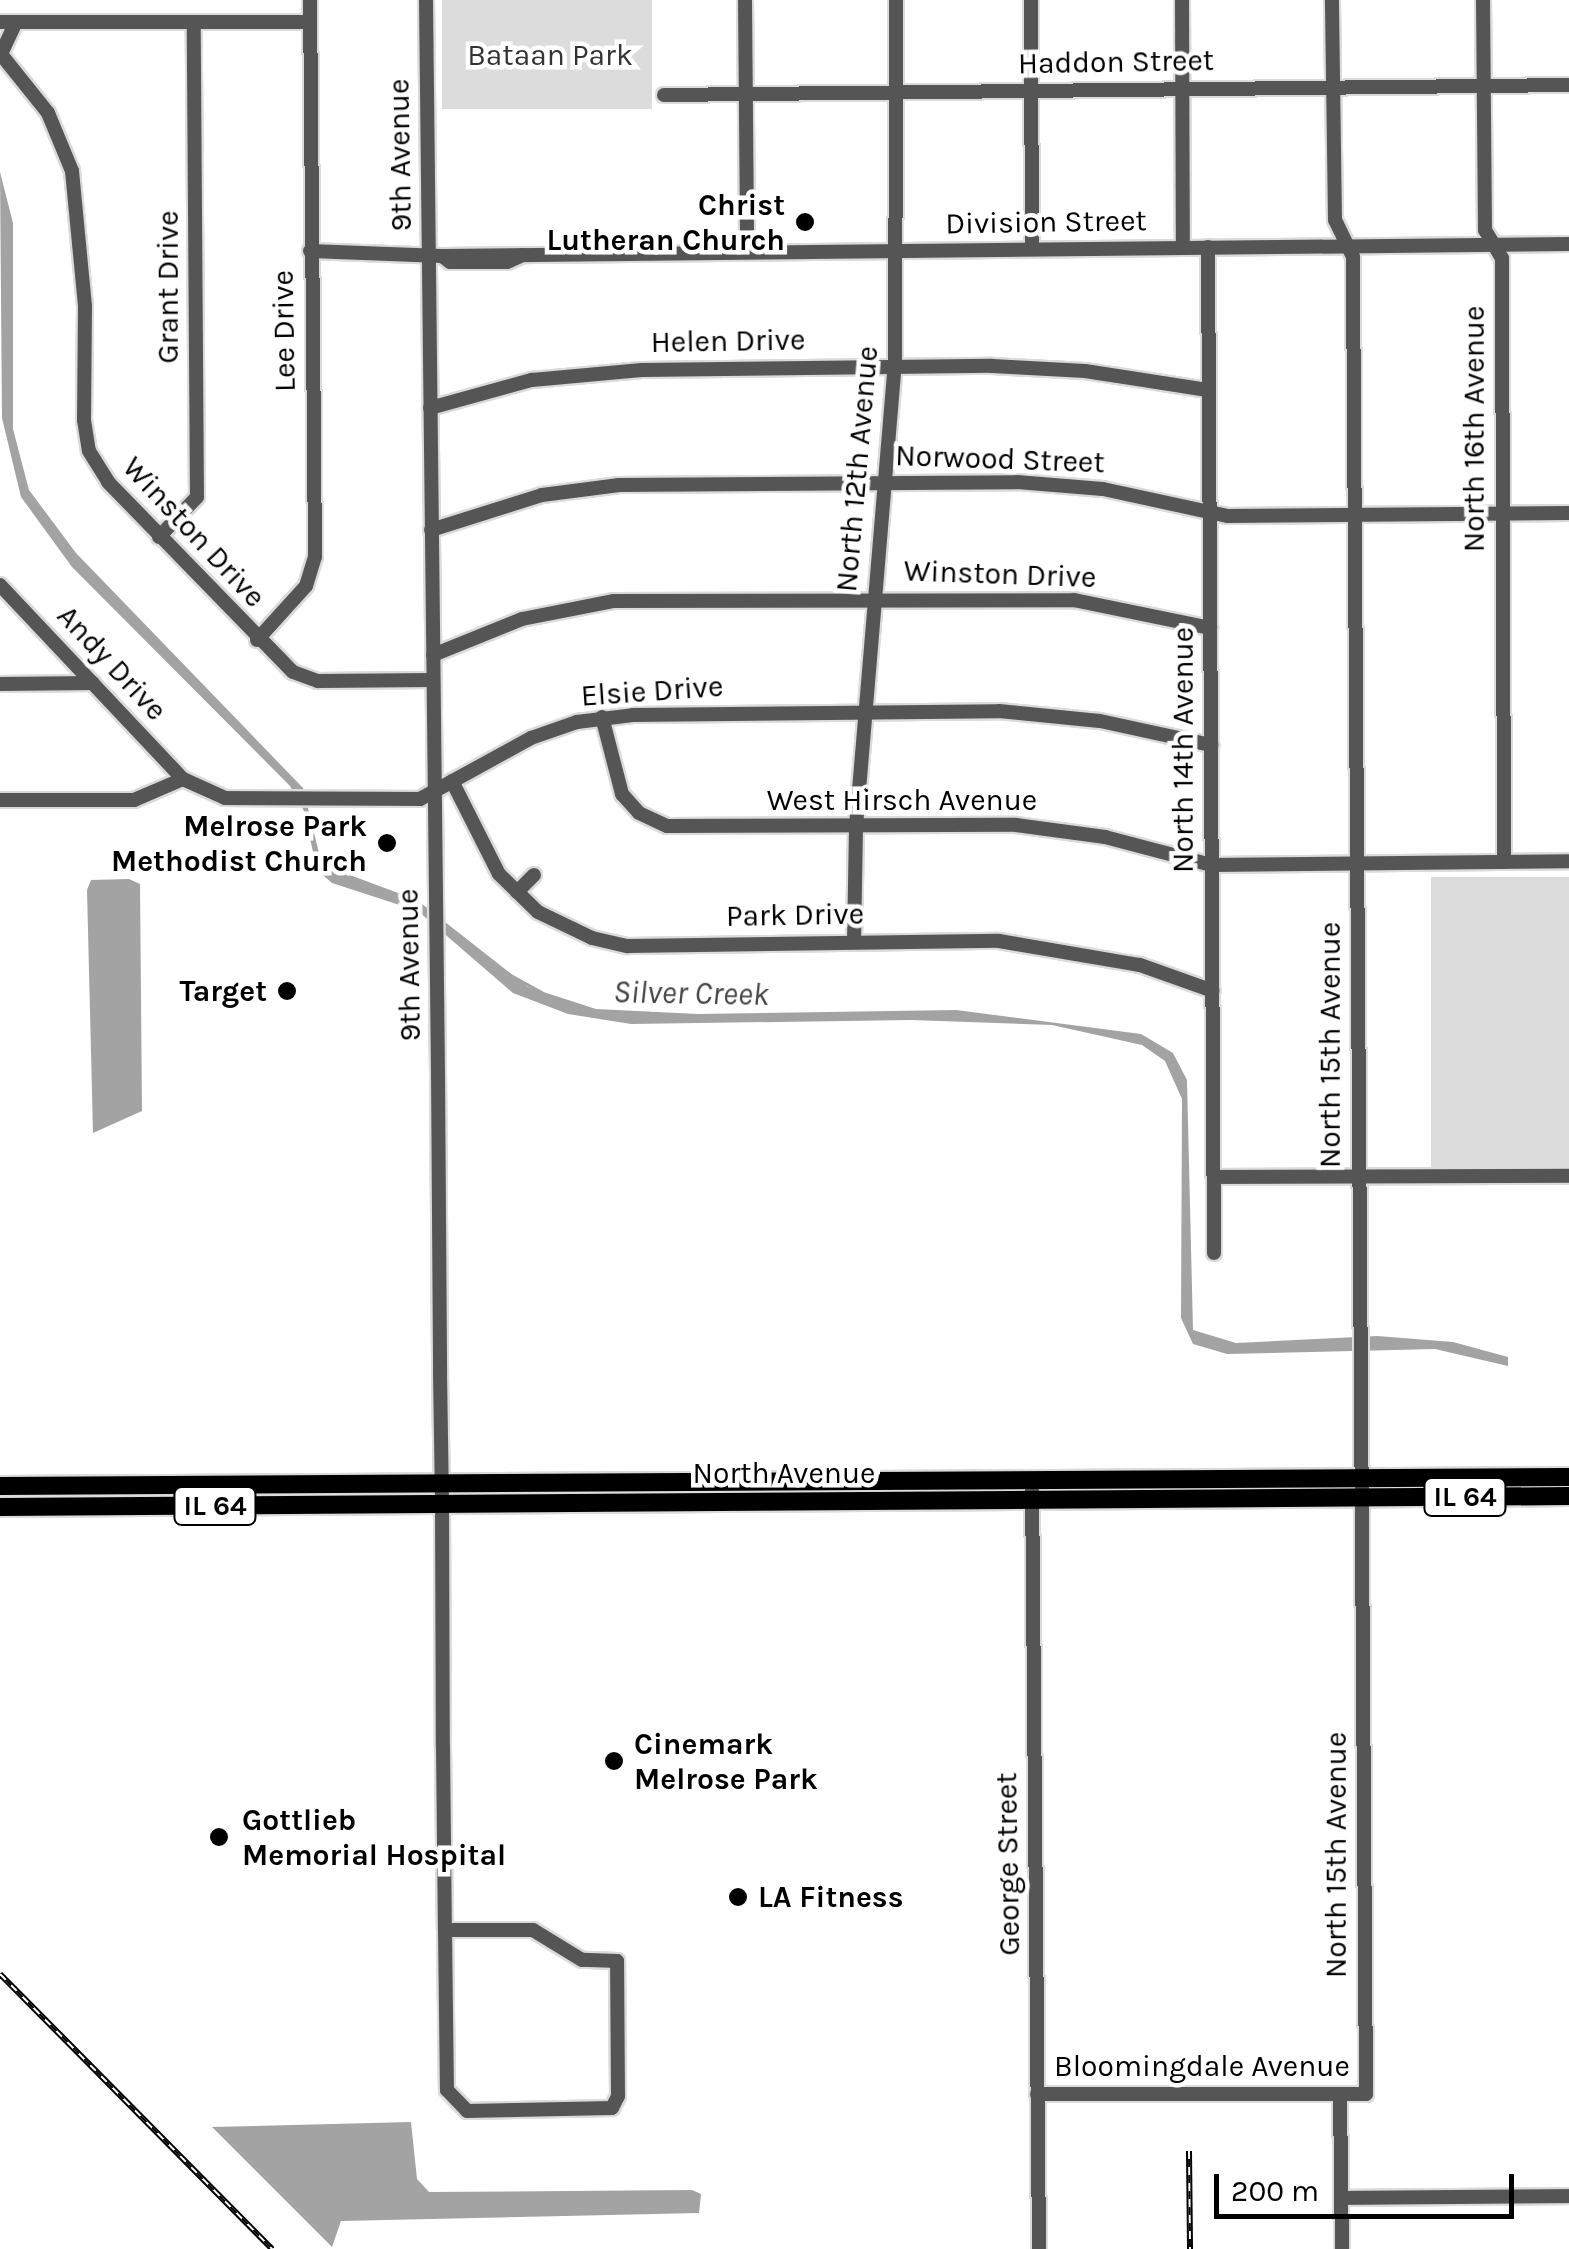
<!DOCTYPE html>
<html>
<head>
<meta charset="utf-8">
<style>
	body { margin:0 }
	#map { position:relative; width:1569px; height:2249px; overflow:hidden; background:#fff; font-family:Karla,sans-serif }
	div>[style] { position:absolute }
	.green>* { inset:0; background:#dcdcdc; transform-origin:0 0 }
	.water>* { inset:0; background:#a3a3a3 }
	.stream>* { height:2.5px; margin:-1.25px; padding:0 1.25px; transform-origin:1.25px; border-radius:1.25px; background:#a3a3a3 }
	.roads { filter:drop-shadow(2px 0 #dbdbdb) drop-shadow(-2px 0 #dbdbdb) drop-shadow(0 2px #dbdbdb) drop-shadow(0 -2px #dbdbdb) }
	.minor>* { height:14px; margin:-7px; padding:0 7px; transform-origin:7px; border-radius:7px; background:#555 }
	.major>* { height:18px; margin:-9px; padding:0 9px; transform-origin:9px; border-radius:9px; background:#000 }
	.rail>* { height:6px; margin-top:-3px; transform-origin:0; background:repeating-linear-gradient(90deg,#fff 0 8px,#000 0 16px); box-sizing:border-box; border-block:2px solid #000 }
	.dots>* { width:28px; height:28px; translate:-50% -50%; box-sizing:border-box; border:5px solid #fff; border-radius:50% }
	span { translate:-50% -50%; white-space:nowrap; text-align:center; line-height:1.15; -webkit-text-stroke:9px #fff; paint-order:stroke }
	.shield-label span { padding:2px 8px; background:#fff; border:2px solid; border-radius:8px; -webkit-text-stroke-width:0 }
	.shield-label { font-size:28px; color:#000; font-weight:700 }
	.park-label { font-size:30px; color:#333 }
	.street-label { font-size:30px; color:#000 }
	.poi-label { font-size:30px; color:#000; font-weight:700 }
	.right { translate:-100% -50%; text-align:right }
	.left { translate:0 -50%; text-align:left }
	.water-label { font-size:32px; color:#444; font-style:italic }
	.scale { position:absolute; left:1214px; top:2174px; width:300px; height:45px; box-sizing:border-box; border:5px solid #000; border-top:0; padding-left:12px; font-size:30px; line-height:35px; white-space:nowrap; color:#000; -webkit-text-stroke:8px #fff; paint-order:stroke }
</style>
</head>
<body>
<div id="map">
	<div class="green">
		<div style="left:442px;top:0;width:210px;height:109px"></div>
		<div style="left:1569px;top:877px;width:291px;height:138px;rotate:90deg"></div>
	</div>
	<div class="water">
		<div style="clip-path:polygon(0 172px,13px 223px,13px 429px,29px 490px,76px 553px,303px 788px,320px 857px,331px 868px,417px 900px,528px 987px,596px 1009px,698px 1014px,956px 1010px,1141px 1034px,1173px 1053px,1187px 1080px,1193px 1330px,1236px 1343px,1377px 1336px,1453px 1342px,1508px 1357px,1508px 1366px,1435px 1349px,1227px 1354px,1193px 1344px,1181px 1318px,1182px 1099px,1165px 1061px,1142px 1045px,1052px 1025px,911px 1020px,631px 1024px,568px 1014px,513px 993px,418px 911px,332px 883px,317px 870px,304px 811px,290px 786px,72px 567px,21px 497px,2px 418px)"></div>
		<div style="clip-path:polygon(129px 879px,140px 884px,142px 1111px,93px 1133px,87px 890px,91px 880px)"></div>
		<div style="clip-path:polygon(411px 2122px,417px 2179px,429px 2192px,692px 2190px,701px 2194px,699px 2213px,341px 2221px,332px 2247px,212px 2127px)"></div>
	</div>
	<div class="stream">
		<div style="left:509px;top:974px;width:37px;rotate:29deg"></div>
	</div>
	<div class="roads">
		<div class="minor">
			<div style="left:426px;top:0;width:1072px;rotate:89.36deg"></div>
			<div style="left:438px;top:1072px;width:301px;rotate:89.6deg"></div>
			<div style="left:440px;top:1373px;width:130px;rotate:89.1deg"></div>
			<div style="left:442px;top:1503px;width:244px;rotate:89.8deg"></div>
			<div style="left:443px;top:1747px;width:183px;rotate:89.4deg"></div>
			<div style="left:445px;top:1930px;width:160px;rotate:89.3deg"></div>
			<div style="left:447px;top:2090px;width:29px;rotate:46deg"></div>
			<div style="left:467px;top:2111px;width:145px;rotate:-1.2deg"></div>
			<div style="left:612px;top:2108px;width:13px;rotate:-63deg"></div>
			<div style="left:618px;top:2096px;width:135px;rotate:-90.4deg"></div>
			<div style="left:617px;top:1961px;width:35px;rotate:-178deg"></div>
			<div style="left:582px;top:1960px;width:57px;rotate:-148.5deg"></div>
			<div style="left:533px;top:1930px;width:88px;rotate:180deg"></div>
			<div style="left:745px;top:0;width:252px;rotate:89.5deg"></div>
			<div style="left:1031px;top:0;width:249px;rotate:89.8deg"></div>
			<div style="left:1182px;top:0;width:248px;rotate:89.8deg"></div>
			<div style="left:1483px;top:0;width:230px;rotate:89.5deg"></div>
			<div style="left:1485px;top:230px;width:33px;rotate:59deg"></div>
			<div style="left:1502px;top:258px;width:604px;rotate:89.81deg"></div>
			<div style="left:0;top:22px;width:310px"></div>
			<div style="left:0;top:53px;width:77px;rotate:51.3deg"></div>
			<div style="left:48px;top:113px;width:63px;rotate:67.5deg"></div>
			<div style="left:72px;top:171px;width:136px;rotate:84.5deg"></div>
			<div style="left:85px;top:306px;width:114px;rotate:90.5deg"></div>
			<div style="left:84px;top:420px;width:31px;rotate:81deg"></div>
			<div style="left:89px;top:451px;width:36px;rotate:58deg"></div>
			<div style="left:108px;top:482px;width:265px;rotate:45.8deg"></div>
			<div style="left:293px;top:672px;width:27px;rotate:20deg"></div>
			<div style="left:318px;top:681px;width:115px;rotate:-0.5deg"></div>
			<div style="left:1px;top:54px;width:35px;rotate:-65deg"></div>
			<div style="left:664px;top:95px;width:905px;rotate:-0.63deg"></div>
			<div style="left:1208px;top:247px;width:1006px;rotate:89.66deg"></div>
			<div style="left:310px;top:251px;width:132px;rotate:2.2deg"></div>
			<div style="left:442px;top:256px;width:1127px;rotate:-0.61deg"></div>
			<div style="left:442px;top:256px;width:10px;rotate:37deg"></div>
			<div style="left:450px;top:262px;width:57px"></div>
			<div style="left:507px;top:262px;width:17px;rotate:-24deg"></div>
			<div style="left:430px;top:408px;width:106px;rotate:-15.4deg"></div>
			<div style="left:532px;top:380px;width:110px;rotate:-5.2deg"></div>
			<div style="left:642px;top:370px;width:350px;rotate:-0.7deg"></div>
			<div style="left:992px;top:366px;width:93px;rotate:3.1deg"></div>
			<div style="left:1085px;top:371px;width:124px;rotate:8.8deg"></div>
			<div style="left:431px;top:530px;width:116px;rotate:-17.5deg"></div>
			<div style="left:542px;top:495px;width:78px;rotate:-7.4deg"></div>
			<div style="left:619px;top:485px;width:398px;rotate:-0.4deg"></div>
			<div style="left:1017px;top:482px;width:86px;rotate:4.7deg"></div>
			<div style="left:1103px;top:489px;width:128px;rotate:12.2deg"></div>
			<div style="left:1228px;top:516px;width:341px;rotate:-0.5deg"></div>
			<div style="left:159px;top:537px;width:55px;rotate:-46.5deg"></div>
			<div style="left:197px;top:497px;width:475px;rotate:-90.4deg"></div>
			<div style="left:0;top:585px;width:267px;rotate:46.7deg"></div>
			<div style="left:257px;top:640px;width:73px;rotate:-47.8deg"></div>
			<div style="left:306px;top:586px;width:30px;rotate:-73deg"></div>
			<div style="left:315px;top:557px;width:557px;rotate:-90.51deg"></div>
			<div style="left:433px;top:655px;width:96px;rotate:-22deg"></div>
			<div style="left:522px;top:619px;width:94px;rotate:-11.1deg"></div>
			<div style="left:614px;top:601px;width:460px;rotate:-0.1deg"></div>
			<div style="left:1074px;top:600px;width:139px;rotate:11.6deg"></div>
			<div style="left:0;top:684px;width:93px;rotate:-0.6deg"></div>
			<div style="left:602px;top:717px;width:80px;rotate:75.4deg"></div>
			<div style="left:622px;top:794px;width:25px;rotate:48deg"></div>
			<div style="left:639px;top:813px;width:31px;rotate:25deg"></div>
			<div style="left:667px;top:826px;width:349px;rotate:-0.2deg"></div>
			<div style="left:1016px;top:825px;width:90px;rotate:7.7deg"></div>
			<div style="left:1105px;top:837px;width:110px;rotate:14.8deg"></div>
			<div style="left:1211px;top:865px;width:358px;rotate:-0.6deg"></div>
			<div style="left:452px;top:781px;width:104px;rotate:63.2deg"></div>
			<div style="left:499px;top:874px;width:54px;rotate:44.3deg"></div>
			<div style="left:538px;top:912px;width:60px;rotate:25.7deg"></div>
			<div style="left:592px;top:938px;width:37px;rotate:13deg"></div>
			<div style="left:628px;top:946px;width:371px;rotate:-0.8deg"></div>
			<div style="left:999px;top:941px;width:143px;rotate:9.7deg"></div>
			<div style="left:1140px;top:965px;width:77px;rotate:19.6deg"></div>
			<div style="left:0;top:800px;width:134px"></div>
			<div style="left:134px;top:800px;width:53px;rotate:-23.2deg"></div>
			<div style="left:183px;top:779px;width:46px;rotate:24.3deg"></div>
			<div style="left:225px;top:798px;width:195px;rotate:0.3deg"></div>
			<div style="left:420px;top:799px;width:127px;rotate:-28.8deg"></div>
			<div style="left:531px;top:738px;width:49px;rotate:-19.2deg"></div>
			<div style="left:577px;top:722px;width:56px;rotate:-7.1deg"></div>
			<div style="left:633px;top:715px;width:366px;rotate:-0.6deg"></div>
			<div style="left:999px;top:711px;width:101px;rotate:5.7deg"></div>
			<div style="left:1100px;top:721px;width:114px;rotate:12.2deg"></div>
			<div style="left:517px;top:892px;width:24px;rotate:-45deg"></div>
			<div style="left:854px;top:942px;width:116px;rotate:-89deg"></div>
			<div style="left:856px;top:826px;width:462px;rotate:-85.2deg"></div>
			<div style="left:895px;top:366px;width:366px;rotate:-89.8deg"></div>
			<div style="left:1215px;top:1177px;width:354px;rotate:-0.2deg"></div>
			<div style="left:1032px;top:1479px;width:770px;rotate:89.48deg"></div>
			<div style="left:1037px;top:2094px;width:329px"></div>
			<div style="left:1366px;top:2094px;width:1837px;rotate:-90.41deg"></div>
			<div style="left:1353px;top:257px;width:41px;rotate:-115.9deg"></div>
			<div style="left:1335px;top:220px;width:220px;rotate:-90.8deg"></div>
			<div style="left:1340px;top:2094px;width:155px;rotate:89.3deg"></div>
			<div style="left:1341px;top:2198px;width:228px;rotate:-0.5deg"></div>
		</div>
		<div class="major">
			<div style="left:0;top:1486px;width:1569px;rotate:-0.33deg"></div>
			<div style="left:0;top:1507px;width:1569px;rotate:-0.4deg"></div>
		</div>
	</div>
	<div class="rail">
		<div style="left:0;top:1974px;width:387px;rotate:45.3deg"></div>
		<div style="left:1189px;top:2151px;width:98px;rotate:89.4deg"></div>
	</div>
	<div class="dots">
		<div style="left:805px;top:222px;background:#000"></div>
		<div style="left:387px;top:843px;background:#000"></div>
		<div style="left:287px;top:991px;background:#000"></div>
		<div style="left:614px;top:1761px;background:#000"></div>
		<div style="left:219px;top:1837px;background:#000"></div>
		<div style="left:738px;top:1897px;background:#000"></div>
	</div>
	<div class="shield-label">
		<span style="left:1465px;top:1497px">IL 64</span>
		<span style="left:215px;top:1506px">IL 64</span>
	</div>
	<div class="park-label">
		<span style="left:550px;top:55px">Bataan Park</span>
	</div>
	<div class="street-label">
		<span style="left:1116px;top:62px;rotate:-1deg">Haddon Street</span>
		<span style="left:400px;top:155px;rotate:-91deg">9th Avenue</span>
		<span style="left:1046px;top:222px;rotate:-1deg">Division Street</span>
		<span style="left:168px;top:287px;rotate:-90deg">Grant Drive</span>
		<span style="left:284px;top:331px;rotate:-91deg">Lee Drive</span>
		<span style="left:728px;top:341px;rotate:-1deg">Helen Drive</span>
		<span style="left:1474px;top:429px;rotate:-90deg">North 16th Avenue</span>
		<span style="left:1000px;top:459px;rotate:2deg">Norwood Street</span>
		<span style="left:857px;top:469px;rotate:-85deg">North 12th Avenue</span>
		<span style="left:194px;top:532px;rotate:47deg">Winston Drive</span>
		<span style="left:1000px;top:574px;rotate:2deg">Winston Drive</span>
		<span style="left:112px;top:663px;rotate:47deg">Andy Drive</span>
		<span style="left:652px;top:691px;rotate:-4deg">Elsie Drive</span>
		<span style="left:1183px;top:750px;rotate:-90deg">North 14th Avenue</span>
		<span style="left:902px;top:800px">West Hirsch Avenue</span>
		<span style="left:795px;top:915px;rotate:-1deg">Park Drive</span>
		<span style="left:409px;top:965px;rotate:-91deg">9th Avenue</span>
		<span style="left:1330px;top:1045px;rotate:-90deg">North 15th Avenue</span>
		<span style="left:784px;top:1473px">North Avenue</span>
		<span style="left:1336px;top:1855px;rotate:-90deg">North 15th Avenue</span>
		<span style="left:1008px;top:1864px;rotate:-91deg">George Street</span>
		<span style="left:1202px;top:2066px">Bloomingdale Avenue</span>
	</div>
	<div class="poi-label">
		<span class="right" style="left:785px;top:222px">Christ<br>Lutheran Church</span>
		<span class="right" style="left:367px;top:843px">Melrose Park<br>Methodist Church</span>
		<span class="right" style="left:267px;top:991px">Target</span>
		<span class="left" style="left:634px;top:1761px">Cinemark<br>Melrose Park</span>
		<span class="left" style="left:242px;top:1837px">Gottlieb<br>Memorial Hospital</span>
		<span class="left" style="left:758px;top:1897px">LA Fitness</span>
	</div>
	<div class="water-label">
		<span style="left:691px;top:994px;rotate:1deg">Silver Creek</span>
	</div>
	<div class="scale">200 m</div>
</div>
</body>
</html>
